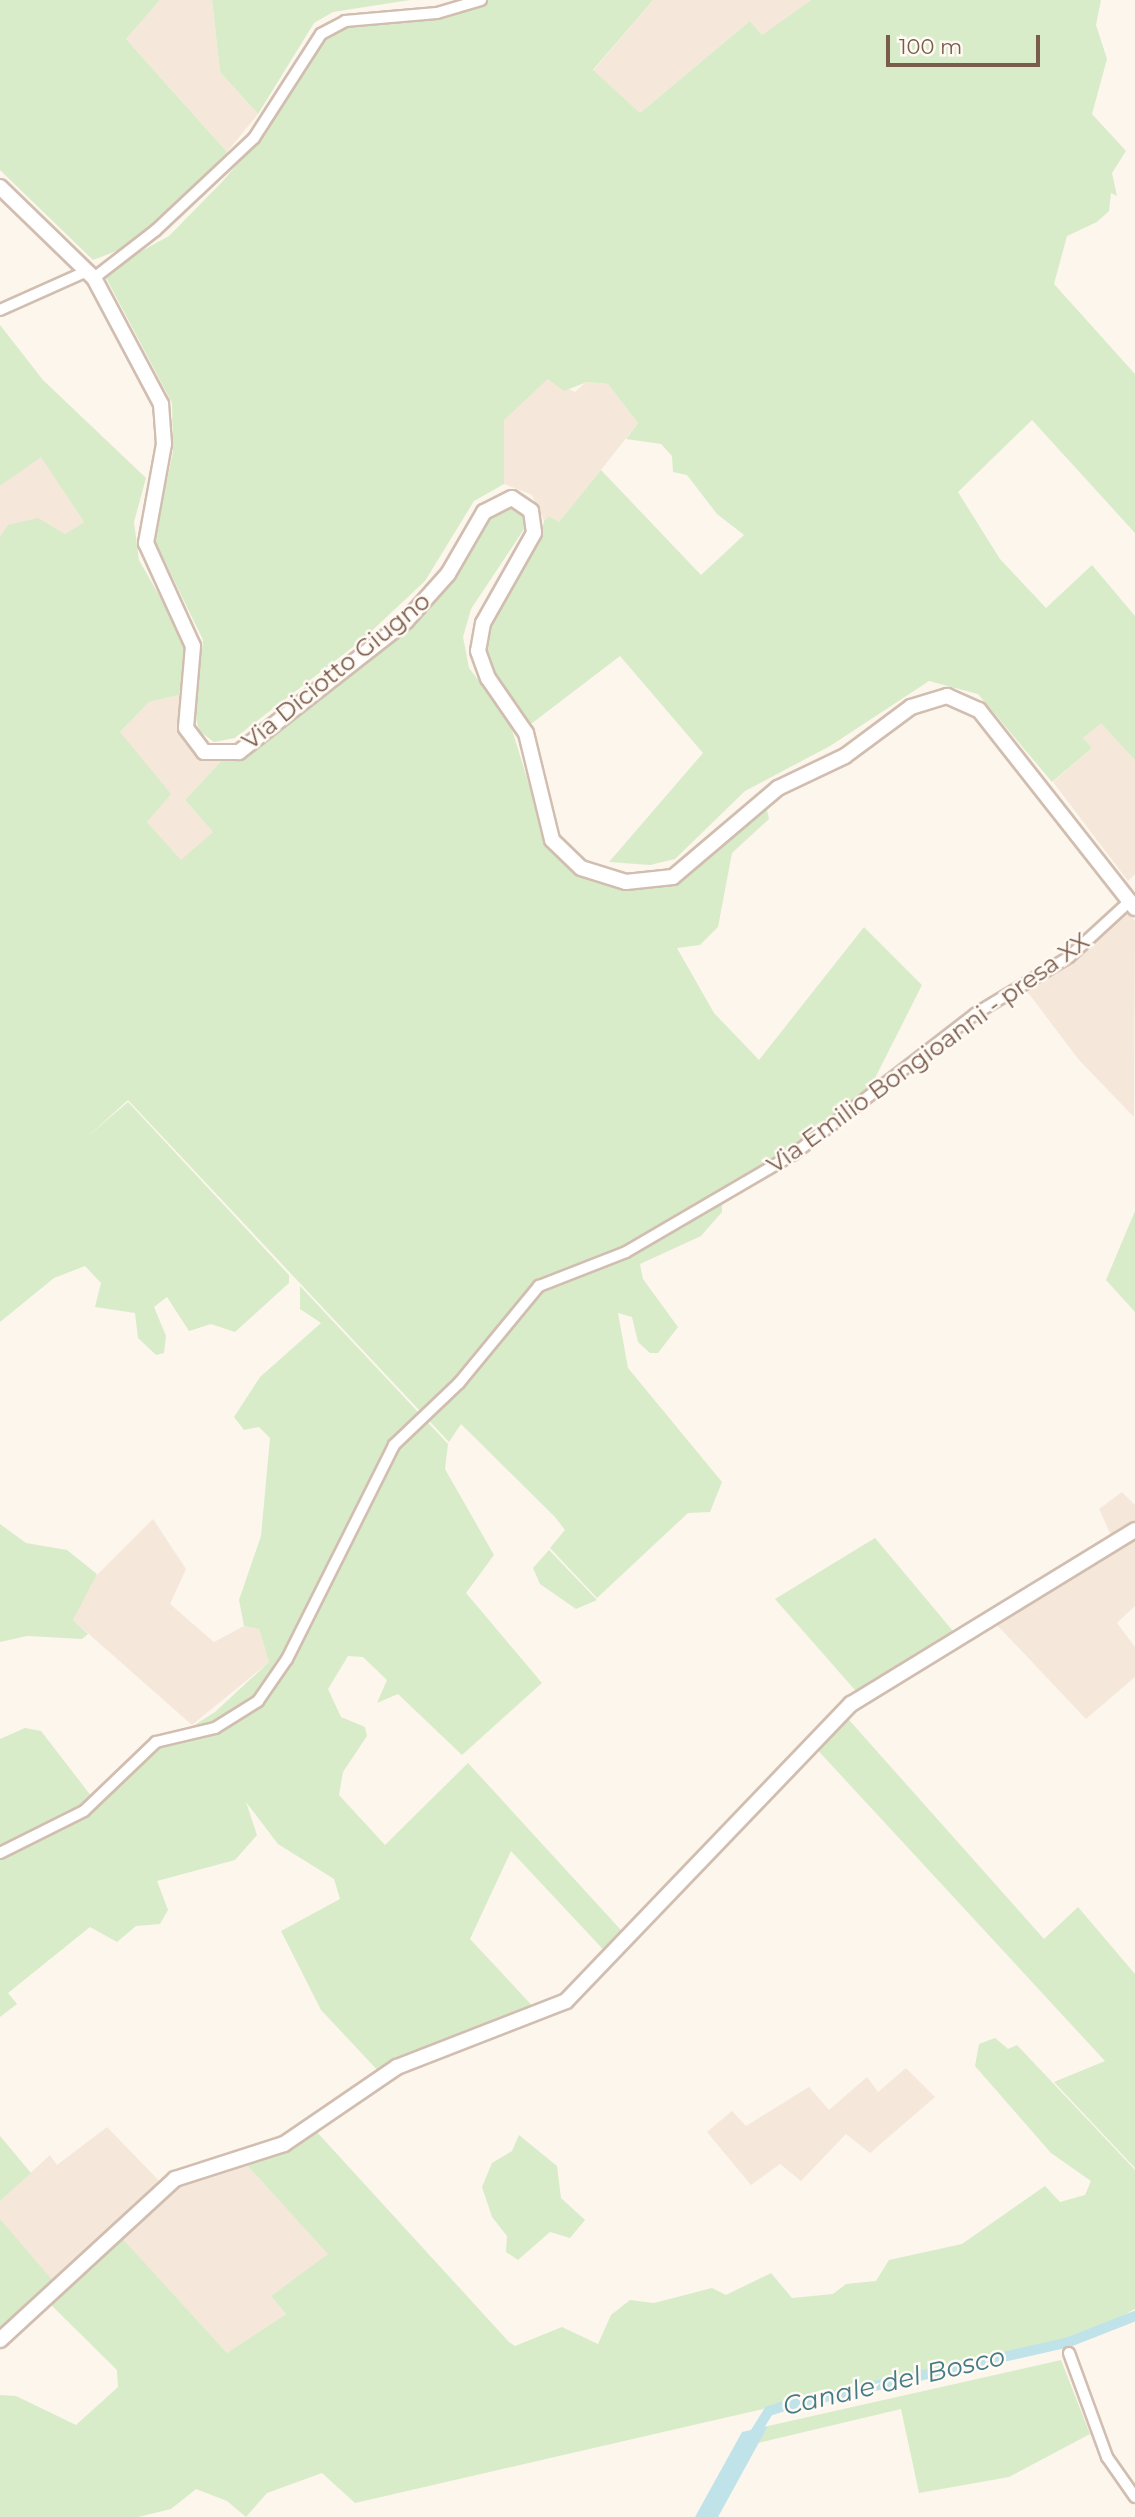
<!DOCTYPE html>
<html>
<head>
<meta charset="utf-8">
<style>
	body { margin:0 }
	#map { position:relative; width:1135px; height:2517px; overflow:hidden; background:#fdf6ec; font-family:Montserrat,sans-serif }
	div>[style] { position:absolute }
	.residential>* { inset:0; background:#f5e8da }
	.green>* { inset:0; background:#d8ecc9 }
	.water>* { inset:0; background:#bfe3e8 }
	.canal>* { height:10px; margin:-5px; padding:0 5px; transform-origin:5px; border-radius:5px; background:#bfe3e8 }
	.roads { filter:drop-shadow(2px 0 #d1beb0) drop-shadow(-2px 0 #d1beb0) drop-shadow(0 2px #d1beb0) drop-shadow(0 -2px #d1beb0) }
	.street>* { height:10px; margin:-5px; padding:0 5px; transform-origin:5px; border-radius:5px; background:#fff }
	.secondary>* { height:14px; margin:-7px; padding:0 7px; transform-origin:7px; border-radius:7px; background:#fff }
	span { translate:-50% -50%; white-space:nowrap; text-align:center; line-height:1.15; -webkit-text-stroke:5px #fffaf3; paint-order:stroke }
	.street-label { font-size:24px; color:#7a5c4d }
	.water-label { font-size:26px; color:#437c86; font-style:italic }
	.scale { position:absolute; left:886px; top:35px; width:154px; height:32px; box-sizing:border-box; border:4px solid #7a5c4d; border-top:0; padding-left:9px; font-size:21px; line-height:24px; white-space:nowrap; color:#7a5c4d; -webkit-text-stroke:5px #fffaf3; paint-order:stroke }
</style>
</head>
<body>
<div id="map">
	<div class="residential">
		<div style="clip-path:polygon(160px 0,212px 0,220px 72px,258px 114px,227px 152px,126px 39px)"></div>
		<div style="clip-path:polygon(653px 0,811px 0,762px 35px,750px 21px,640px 113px,593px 71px)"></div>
		<div style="clip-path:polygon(548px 379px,575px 392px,586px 382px,608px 384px,638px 423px,559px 523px,549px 516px,544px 521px,532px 495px,504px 484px,503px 420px)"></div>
		<div style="clip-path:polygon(41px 456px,84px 522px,65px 534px,0 537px,0 486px)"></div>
		<div style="clip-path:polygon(179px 695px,184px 742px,197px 754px,222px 760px,185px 800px,213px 832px,181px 861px,147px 822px,120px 732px,149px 702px)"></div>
		<div style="clip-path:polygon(1101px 722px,1135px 760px,1135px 874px,1128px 881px,1053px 782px,1092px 748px,1083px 738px)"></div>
		<div style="clip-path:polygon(1128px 912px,1135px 921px,1134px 1117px,1079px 1060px,1026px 990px)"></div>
		<div style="clip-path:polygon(1122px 1492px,1135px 1505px,1135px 1606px,1117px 1623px,1135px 1647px,1135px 1677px,1086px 1719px,996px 1624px,1115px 1544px,1099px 1509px)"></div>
		<div style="clip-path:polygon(153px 1519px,186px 1569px,170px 1604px,214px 1642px,244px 1626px,259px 1629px,269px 1662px,192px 1725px,73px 1620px,91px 1581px)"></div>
		<div style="clip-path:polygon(906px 2068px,935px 2097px,870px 2153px,846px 2134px,801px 2181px,780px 2164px,751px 2185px,707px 2132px,732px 2111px,746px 2126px,809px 2087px,829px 2110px,867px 2077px,878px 2092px)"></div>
		<div style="clip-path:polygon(107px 2127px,169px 2191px,201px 2173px,246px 2164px,329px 2254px,271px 2296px,286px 2314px,227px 2353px,119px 2236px,54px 2282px,34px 2261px,0 2219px,0 2201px,50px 2155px,57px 2165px)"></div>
	</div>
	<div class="green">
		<div style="clip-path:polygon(0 0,160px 0,126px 39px,227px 152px,159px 224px,127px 247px,93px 260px,0 170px)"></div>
		<div style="clip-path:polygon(212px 0,410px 0,333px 12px,314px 23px,258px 114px,220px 72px)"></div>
		<div style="clip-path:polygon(488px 0,653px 0,593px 70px,640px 113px,750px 21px,762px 35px,811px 0,1101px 0,1096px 25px,1107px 59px,1092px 114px,1126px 151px,1112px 173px,1117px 196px,1111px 193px,1109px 211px,1097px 222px,1067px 236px,1054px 284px,1135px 374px,1135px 533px,1032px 420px,958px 492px,1000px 559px,1046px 608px,1092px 565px,1135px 616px,1135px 760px,1101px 723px,1083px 738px,1092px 748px,1052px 782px,978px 694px,929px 681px,830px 746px,745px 791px,675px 859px,650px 865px,609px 862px,703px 753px,620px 656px,531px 724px,486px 660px,483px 647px,493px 607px,538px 545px,544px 521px,549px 516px,559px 522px,601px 470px,701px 575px,744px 535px,717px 514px,687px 475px,673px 472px,672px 456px,661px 444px,626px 439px,638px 423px,608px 384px,587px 382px,564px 391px,548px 379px,504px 420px,504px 484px,474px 501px,425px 581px,362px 640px,235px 738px,214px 742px,199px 731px,195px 714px,203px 640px,154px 539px,173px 452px,172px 403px,103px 272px,169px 236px,221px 183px,263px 134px,317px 41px,337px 27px,461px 13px)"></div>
		<div style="clip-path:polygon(0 325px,43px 380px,146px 478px,134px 522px,139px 560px,180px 632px,186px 656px,179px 695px,149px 702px,120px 732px,171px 794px,147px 822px,181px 860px,213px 832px,185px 800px,222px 760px,277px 732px,416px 616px,489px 513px,507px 502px,523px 514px,526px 526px,471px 609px,463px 637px,469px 668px,509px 720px,548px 846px,583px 875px,684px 876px,765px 800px,769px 819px,732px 853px,718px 927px,700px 945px,677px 948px,714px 1013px,759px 1060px,864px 927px,922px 985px,867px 1094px,722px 1196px,722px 1212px,701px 1236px,640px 1264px,643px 1279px,678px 1327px,658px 1353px,650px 1353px,638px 1342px,632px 1317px,618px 1313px,628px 1368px,722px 1482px,710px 1512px,688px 1513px,597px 1598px,550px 1548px,565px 1530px,555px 1517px,461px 1424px,449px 1442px,128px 1100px,87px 1137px,128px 1102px,289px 1275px,289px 1283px,235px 1332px,211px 1324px,189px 1331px,167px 1297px,154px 1307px,166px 1336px,164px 1353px,156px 1355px,138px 1338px,135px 1313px,95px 1307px,101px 1283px,85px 1266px,54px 1278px,0 1322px,0 537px,8px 525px,38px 518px,65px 534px,84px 522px,41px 457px,0 486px)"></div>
		<div style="clip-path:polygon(1135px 1211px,1135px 1312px,1106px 1280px)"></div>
		<div style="clip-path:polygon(300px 1286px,448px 1444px,445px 1469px,494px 1555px,466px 1593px,542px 1683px,462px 1755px,398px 1694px,377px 1703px,387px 1680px,363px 1657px,348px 1656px,328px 1689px,341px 1717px,365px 1727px,367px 1736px,343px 1772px,339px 1795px,385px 1845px,468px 1763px,631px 1941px,613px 1960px,511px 1851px,470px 1939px,540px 2014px,382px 2075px,321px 2010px,281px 1931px,340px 1899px,334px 1879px,278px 1844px,246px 1802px,257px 1835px,235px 1860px,157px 1881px,168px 1910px,160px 1924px,136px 1926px,117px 1942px,90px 1927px,8px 1993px,17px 2004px,0 2017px,0 1739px,25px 1728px,41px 1731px,95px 1801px,137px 1750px,177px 1736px,215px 1712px,269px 1662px,259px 1629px,244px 1626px,239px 1600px,261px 1536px,270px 1438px,259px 1427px,244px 1430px,234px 1417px,260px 1377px,321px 1323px,300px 1309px)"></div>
		<div style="clip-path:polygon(0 1524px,26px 1543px,67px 1550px,97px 1574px,73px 1620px,88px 1634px,82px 1639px,27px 1636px,0 1642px)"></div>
		<div style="clip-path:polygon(875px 1538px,958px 1637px,862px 1698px,775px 1599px)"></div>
		<div style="clip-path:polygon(549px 1550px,597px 1600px,576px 1609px,540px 1584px,533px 1568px)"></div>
		<div style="clip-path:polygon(842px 1712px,1044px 1939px,1078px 1907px,1135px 1974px,1135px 2168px,1054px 2082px,1105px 2061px,812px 1744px)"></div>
		<div style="clip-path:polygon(995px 2038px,1008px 2049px,1017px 2045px,1135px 2170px,1135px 2309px,1092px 2333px,355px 2503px,322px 2473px,267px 2493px,246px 2517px,227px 2501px,196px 2489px,171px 2509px,138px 2517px,0 2517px,0 2395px,16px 2396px,76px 2425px,118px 2387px,117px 2370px,41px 2295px,0 2333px,0 2219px,54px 2282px,119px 2235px,227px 2353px,286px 2314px,271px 2296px,328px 2254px,246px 2164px,315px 2130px,509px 2342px,515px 2346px,562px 2327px,598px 2344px,611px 2315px,630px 2300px,654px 2303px,712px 2288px,726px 2295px,771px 2273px,792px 2298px,833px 2294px,846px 2284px,876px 2281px,889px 2260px,962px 2244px,1045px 2186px,1060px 2202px,1085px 2195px,1091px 2181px,1051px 2153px,975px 2066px,979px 2044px)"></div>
		<div style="clip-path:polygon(519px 2135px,557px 2166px,561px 2198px,585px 2220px,570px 2238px,550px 2232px,518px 2260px,506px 2252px,507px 2236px,492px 2217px,482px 2187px,492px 2163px,512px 2151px)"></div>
		<div style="clip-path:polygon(0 2136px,31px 2173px,0 2201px)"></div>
		<div style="clip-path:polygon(1061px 2360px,1090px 2434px,1009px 2477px,919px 2493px,901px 2409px,758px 2443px,768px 2426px)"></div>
	</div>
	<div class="water">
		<div style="clip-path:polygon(768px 2426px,718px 2517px,695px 2517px,742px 2432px)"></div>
	</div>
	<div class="canal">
		<div style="left:750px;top:2441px;width:36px;rotate:-58deg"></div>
		<div style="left:769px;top:2411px;width:13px;rotate:-18deg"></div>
		<div style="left:781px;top:2407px;width:295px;rotate:-12.7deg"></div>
		<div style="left:1069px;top:2342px;width:71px;rotate:-21.5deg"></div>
	</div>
	<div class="roads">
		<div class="street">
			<div style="left:94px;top:278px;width:78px;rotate:-37.7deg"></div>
			<div style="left:156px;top:230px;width:134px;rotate:-43.2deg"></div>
			<div style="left:254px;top:138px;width:124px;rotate:-57.2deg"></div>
			<div style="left:321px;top:34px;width:27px;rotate:-28deg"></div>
			<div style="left:345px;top:21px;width:92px;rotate:-5deg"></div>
			<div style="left:437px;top:13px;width:46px;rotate:-16.5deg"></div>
			<div style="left:0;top:310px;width:95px;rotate:-24.1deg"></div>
			<div style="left:0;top:1853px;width:94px;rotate:-26.6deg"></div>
			<div style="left:84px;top:1811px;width:100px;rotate:-43.8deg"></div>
			<div style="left:156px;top:1742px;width:61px;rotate:-13.3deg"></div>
			<div style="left:215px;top:1728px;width:51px;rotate:-32.1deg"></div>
			<div style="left:258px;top:1701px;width:51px;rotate:-55.4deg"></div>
			<div style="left:287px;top:1659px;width:239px;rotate:-63.4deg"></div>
			<div style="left:394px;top:1445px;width:90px;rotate:-43.6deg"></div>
			<div style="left:459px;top:1383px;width:126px;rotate:-50.5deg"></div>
			<div style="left:539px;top:1286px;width:93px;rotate:-21.3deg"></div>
			<div style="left:626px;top:1252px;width:194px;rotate:-30.3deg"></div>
			<div style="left:794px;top:1154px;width:229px;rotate:-37.7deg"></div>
			<div style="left:975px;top:1014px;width:110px;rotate:-31.2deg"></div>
			<div style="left:1069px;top:957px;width:83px;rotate:-42.6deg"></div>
			<div style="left:1069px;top:2353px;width:111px;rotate:69.9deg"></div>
			<div style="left:1107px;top:2457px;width:49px;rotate:55deg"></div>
		</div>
		<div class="secondary">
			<div style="left:0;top:187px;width:131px;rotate:44.1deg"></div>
			<div style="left:94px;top:278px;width:143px;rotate:62deg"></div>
			<div style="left:161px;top:404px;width:40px;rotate:85.7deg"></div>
			<div style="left:164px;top:444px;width:101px;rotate:100.3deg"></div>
			<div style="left:146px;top:543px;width:113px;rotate:65.5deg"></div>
			<div style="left:193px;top:646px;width:82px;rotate:94.9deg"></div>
			<div style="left:186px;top:728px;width:30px;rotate:53deg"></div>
			<div style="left:204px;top:752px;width:35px"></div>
			<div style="left:239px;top:752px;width:212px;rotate:-38.1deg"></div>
			<div style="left:406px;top:621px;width:63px;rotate:-48.2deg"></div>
			<div style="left:448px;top:574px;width:72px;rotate:-59.9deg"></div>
			<div style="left:484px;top:512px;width:31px;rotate:-27deg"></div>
			<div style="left:512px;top:498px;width:23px;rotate:34deg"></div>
			<div style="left:531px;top:511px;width:22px;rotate:82deg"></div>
			<div style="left:534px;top:533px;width:103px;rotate:119.5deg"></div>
			<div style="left:483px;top:623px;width:28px;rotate:100deg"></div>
			<div style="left:478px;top:651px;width:29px;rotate:70deg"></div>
			<div style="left:488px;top:678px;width:67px;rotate:55.4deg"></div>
			<div style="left:526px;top:733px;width:110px;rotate:76.3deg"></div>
			<div style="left:552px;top:840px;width:40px;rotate:44deg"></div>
			<div style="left:581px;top:868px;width:47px;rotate:17.3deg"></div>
			<div style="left:626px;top:882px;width:47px;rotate:-6.1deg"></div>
			<div style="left:673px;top:877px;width:138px;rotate:-40.3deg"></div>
			<div style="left:778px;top:788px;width:74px;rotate:-25.5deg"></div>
			<div style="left:845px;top:756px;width:82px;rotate:-36.6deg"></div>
			<div style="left:911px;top:707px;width:38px;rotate:-17deg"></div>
			<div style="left:947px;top:696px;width:35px;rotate:24deg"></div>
			<div style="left:979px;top:710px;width:252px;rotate:51.8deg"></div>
			<div style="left:0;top:2340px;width:238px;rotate:-42.6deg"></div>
			<div style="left:175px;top:2179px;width:114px;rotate:-17.8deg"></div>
			<div style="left:284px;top:2144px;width:137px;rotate:-34.3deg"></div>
			<div style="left:397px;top:2067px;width:181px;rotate:-21.3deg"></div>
			<div style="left:566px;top:2001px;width:412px;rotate:-46.2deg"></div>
			<div style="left:851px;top:1704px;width:333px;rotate:-31.5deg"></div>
		</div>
	</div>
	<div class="street-label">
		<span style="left:336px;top:671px;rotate:-39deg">Via Diciotto Giugno</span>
		<span style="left:928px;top:1053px;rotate:-36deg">Via Emilio Bongioanni - presa XX</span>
	</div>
	<div class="water-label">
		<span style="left:894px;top:2382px;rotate:-13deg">Canale del Bosco</span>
	</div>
	<div class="scale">100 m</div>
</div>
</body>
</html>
